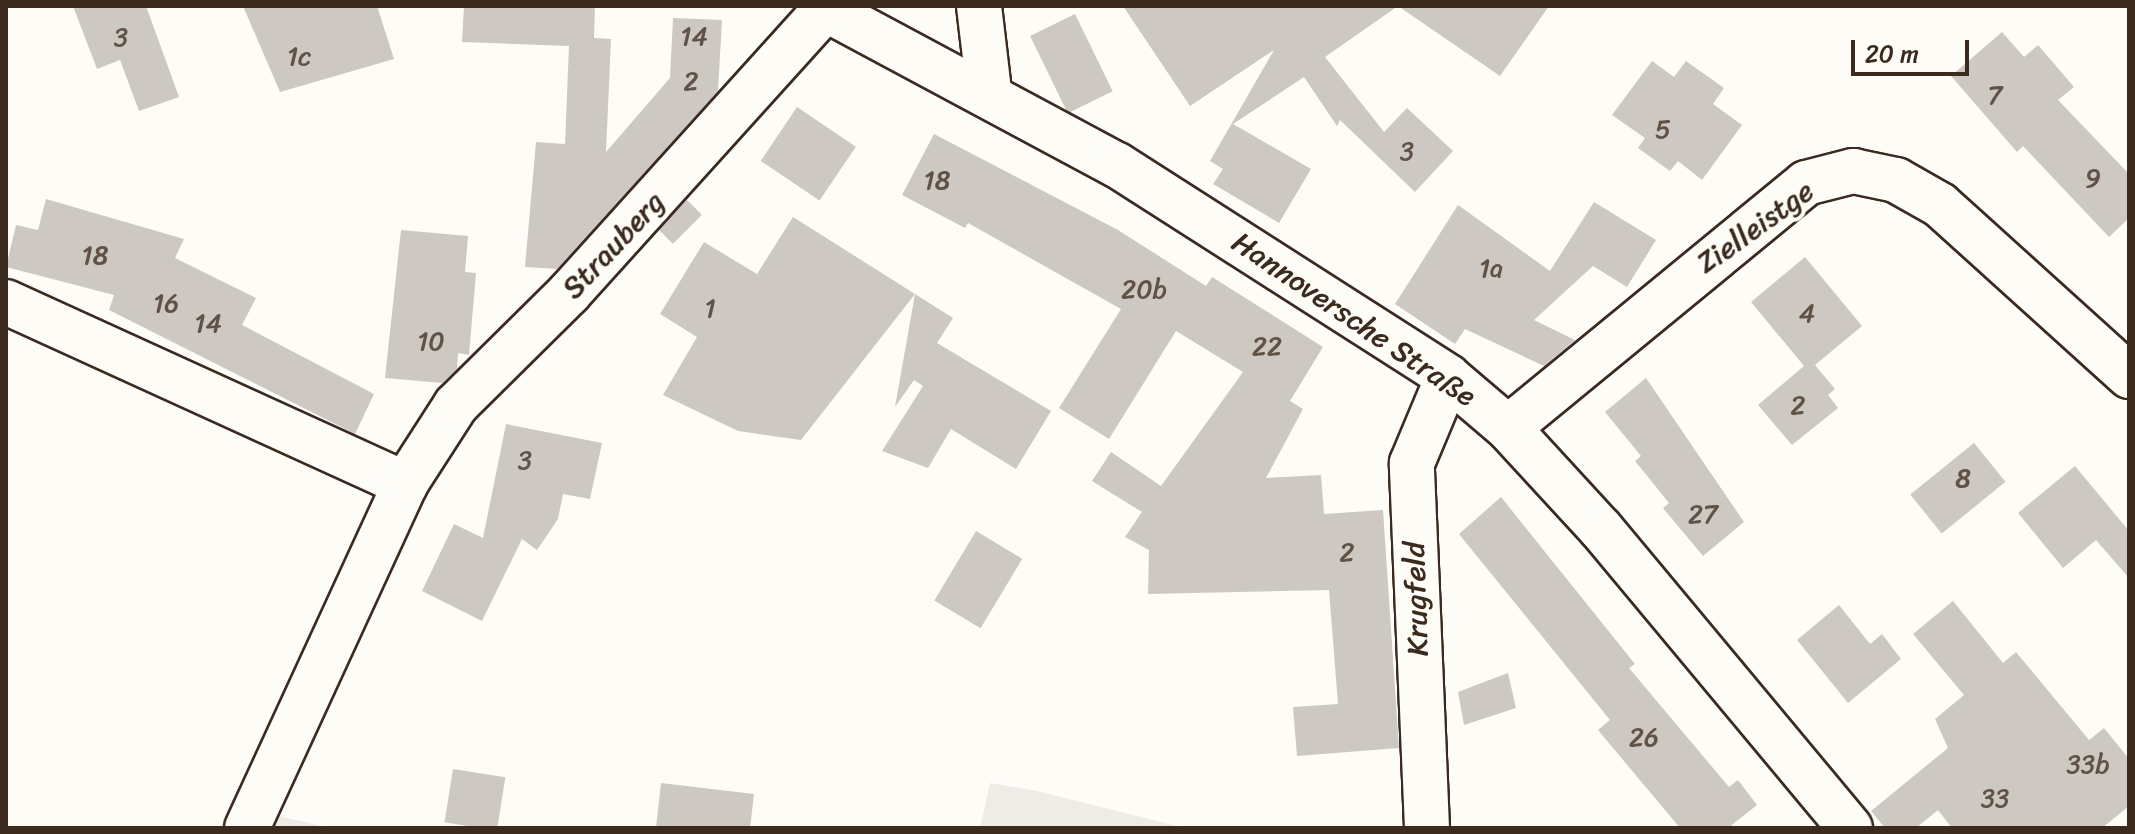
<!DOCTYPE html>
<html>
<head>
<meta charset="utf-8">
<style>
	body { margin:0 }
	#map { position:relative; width:2135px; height:834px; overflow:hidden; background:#fdfcf7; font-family:Sriracha,sans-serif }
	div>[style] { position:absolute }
	.built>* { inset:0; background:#efece7 }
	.building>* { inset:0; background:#cdc8c2; transform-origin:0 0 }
	.roads { filter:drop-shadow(2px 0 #3b2a1e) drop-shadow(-2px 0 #3b2a1e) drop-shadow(0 2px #3b2a1e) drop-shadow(0 -2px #3b2a1e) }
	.minor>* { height:44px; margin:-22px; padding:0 22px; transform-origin:22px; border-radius:22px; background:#fdfcf7 }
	span { translate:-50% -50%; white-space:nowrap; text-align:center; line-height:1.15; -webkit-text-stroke:8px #fdfcf7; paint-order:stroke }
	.number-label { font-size:26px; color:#605247 }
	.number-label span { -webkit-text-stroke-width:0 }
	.street-label { font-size:30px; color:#3b2a1e }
	.frame { position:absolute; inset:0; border:8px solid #3b2a1e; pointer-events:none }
	.scale { position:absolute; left:1851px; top:40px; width:118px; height:36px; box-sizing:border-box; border:4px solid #3b2a1e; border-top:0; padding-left:10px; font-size:24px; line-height:28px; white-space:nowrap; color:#3b2a1e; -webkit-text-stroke:6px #fdfcf7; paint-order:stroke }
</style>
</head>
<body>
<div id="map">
	<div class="built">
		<div style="clip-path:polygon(990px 783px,1037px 791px,1185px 828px,980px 828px)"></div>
		<div style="clip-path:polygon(279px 816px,330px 828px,274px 828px)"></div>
	</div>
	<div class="building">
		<div style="clip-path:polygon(73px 6px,146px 6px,179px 97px,139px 111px,120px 60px,97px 69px)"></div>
		<div style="clip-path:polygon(243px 6px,377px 6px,394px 59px,280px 92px)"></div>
		<div style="clip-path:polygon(464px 6px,595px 6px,594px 38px,611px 39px,606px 152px,670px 78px,673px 18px,722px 20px,718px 91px,557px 269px,525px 267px,536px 142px,565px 144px,569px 46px,462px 42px)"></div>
		<div style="clip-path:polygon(1123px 6px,1398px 6px,1325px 57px,1384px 132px,1407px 108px,1453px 151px,1415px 192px,1340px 120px,1337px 126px,1304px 77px,1233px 124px,1311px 169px,1279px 223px,1213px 184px,1223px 169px,1210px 161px,1274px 50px,1190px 106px)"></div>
		<div style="clip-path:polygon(1398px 6px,1549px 6px,1500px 76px)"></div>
		<div style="left:1075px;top:14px;width:86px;height:50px;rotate:64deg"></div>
		<div style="clip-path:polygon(2002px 32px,2024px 57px,2038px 45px,2074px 87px,2058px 100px,2129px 174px,2129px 218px,2109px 237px,2023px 146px,2017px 152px,1951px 76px)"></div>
		<div style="clip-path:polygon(1652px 61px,1674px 77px,1686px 61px,1724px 88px,1713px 104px,1742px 125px,1702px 180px,1678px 161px,1670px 171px,1638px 148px,1645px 138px,1612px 115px)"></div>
		<div style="left:797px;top:107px;width:71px;height:65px;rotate:34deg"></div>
		<div style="clip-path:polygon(934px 134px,1118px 230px,1206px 286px,1212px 277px,1323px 347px,1290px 401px,1303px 409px,1266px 478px,1321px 475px,1324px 514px,1383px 510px,1399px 748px,1297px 756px,1293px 707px,1338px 704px,1329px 590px,1148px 594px,1149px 550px,1125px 537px,1142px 512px,1092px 481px,1111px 452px,1161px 486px,1243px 372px,1176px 331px,1109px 439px,1059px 408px,1121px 309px,968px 223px,965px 228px,902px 195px)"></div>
		<div style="clip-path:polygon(46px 199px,184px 239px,175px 258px,256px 298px,242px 325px,374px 394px,355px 434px,109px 310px,114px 295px,6px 267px,16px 225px,38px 230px)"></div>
		<div style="left:687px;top:200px;width:21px;height:41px;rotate:45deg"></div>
		<div style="clip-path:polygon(1594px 202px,1656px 240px,1627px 287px,1593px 266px,1534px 320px,1575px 340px,1544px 366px,1465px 329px,1455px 344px,1395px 304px,1458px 205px,1550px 271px)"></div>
		<div style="clip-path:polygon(793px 217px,915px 294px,801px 440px,738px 431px,663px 395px,697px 337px,660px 314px,704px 242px,757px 274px)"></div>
		<div style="clip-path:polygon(401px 230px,468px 236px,465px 272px,476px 273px,469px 355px,458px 353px,457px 369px,442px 383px,385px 378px)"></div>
		<div style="clip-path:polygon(1805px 257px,1862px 326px,1815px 365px,1835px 389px,1828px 395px,1838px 408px,1792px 445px,1758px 405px,1804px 366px,1751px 302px)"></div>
		<div style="clip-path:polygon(915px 294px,953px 318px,937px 343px,1051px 411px,1016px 469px,951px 429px,928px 468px,882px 451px,923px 386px,914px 380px,895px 407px)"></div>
		<div style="clip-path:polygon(1646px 378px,1744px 522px,1703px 556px,1663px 508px,1669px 503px,1635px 461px,1641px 456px,1605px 412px)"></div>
		<div style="clip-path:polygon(506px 424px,602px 443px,590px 499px,563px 494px,558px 519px,537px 550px,522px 539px,482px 621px,422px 591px,454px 524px,483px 538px)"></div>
		<div style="left:1974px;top:443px;width:50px;height:82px;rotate:51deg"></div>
		<div style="clip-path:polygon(2075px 466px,2129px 531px,2129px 578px,2096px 540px,2063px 568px,2018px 513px)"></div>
		<div style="clip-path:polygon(1501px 497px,1635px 664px,1629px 668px,1729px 787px,1738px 780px,1757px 805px,1728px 828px,1680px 828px,1598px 730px,1610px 720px,1459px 534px)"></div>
		<div style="left:976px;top:531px;width:54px;height:81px;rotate:31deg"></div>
		<div style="clip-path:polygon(1953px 601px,2003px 663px,2016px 652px,2089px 740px,2104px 728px,2129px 759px,2129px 806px,2102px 828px,1952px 828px,1938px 810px,1916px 828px,1885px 828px,1871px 811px,1948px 748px,1935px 719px,1964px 695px,1913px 634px)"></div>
		<div style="clip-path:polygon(1839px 605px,1870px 644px,1882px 634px,1901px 659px,1848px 703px,1797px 640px)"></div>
		<div style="clip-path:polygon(1508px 673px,1516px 708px,1464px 725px,1458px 692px)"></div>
		<div style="left:453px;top:769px;width:53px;height:54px;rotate:9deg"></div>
		<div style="clip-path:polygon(661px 783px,754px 794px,750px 828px,656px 828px)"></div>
	</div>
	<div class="roads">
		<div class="minor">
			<div style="left:820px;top:6px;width:337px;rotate:28.2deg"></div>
			<div style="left:1117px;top:165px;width:393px;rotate:32.6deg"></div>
			<div style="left:1448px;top:377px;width:79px;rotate:40.4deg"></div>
			<div style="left:1508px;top:428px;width:137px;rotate:47.4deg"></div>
			<div style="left:1601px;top:529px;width:389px;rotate:50.2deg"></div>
			<div style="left:979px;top:6px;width:86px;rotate:83.3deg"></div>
			<div style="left:6px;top:302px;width:439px;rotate:24.5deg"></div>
			<div style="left:1508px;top:428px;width:386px;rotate:-39.4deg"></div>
			<div style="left:1806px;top:183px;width:49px;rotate:-14.3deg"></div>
			<div style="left:1853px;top:171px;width:44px;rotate:11.8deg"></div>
			<div style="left:1896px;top:180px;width:51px;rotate:29.6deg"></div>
			<div style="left:1940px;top:205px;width:255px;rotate:42.1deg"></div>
			<div style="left:247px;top:828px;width:379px;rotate:-65.3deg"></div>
			<div style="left:405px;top:484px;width:94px;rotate:-57.2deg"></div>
			<div style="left:456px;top:405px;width:159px;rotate:-44.7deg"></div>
			<div style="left:569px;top:293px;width:383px;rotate:-47.9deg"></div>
			<div style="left:826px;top:9px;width:11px;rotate:-15deg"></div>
			<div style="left:1427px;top:828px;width:365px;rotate:-92.4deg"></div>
			<div style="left:1412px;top:463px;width:93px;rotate:-67.3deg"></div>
		</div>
	</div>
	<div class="number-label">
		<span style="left:694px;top:37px">14</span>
		<span style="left:121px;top:38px">3</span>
		<span style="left:299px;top:57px">1c</span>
		<span style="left:691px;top:82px">2</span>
		<span style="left:1995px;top:96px">7</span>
		<span style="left:1663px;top:130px">5</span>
		<span style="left:1407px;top:152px">3</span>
		<span style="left:2093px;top:179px">9</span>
		<span style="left:937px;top:181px">18</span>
		<span style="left:95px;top:256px">18</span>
		<span style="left:1491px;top:269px">1a</span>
		<span style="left:1144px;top:290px">20b</span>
		<span style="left:166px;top:304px">16</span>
		<span style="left:710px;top:309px">1</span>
		<span style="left:1807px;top:314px">4</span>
		<span style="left:208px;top:324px">14</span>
		<span style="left:431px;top:342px">10</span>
		<span style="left:1267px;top:347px">22</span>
		<span style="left:1798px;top:406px">2</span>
		<span style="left:525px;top:461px">3</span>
		<span style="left:1963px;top:479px">8</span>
		<span style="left:1703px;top:515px">27</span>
		<span style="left:1347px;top:553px">2</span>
		<span style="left:1644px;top:738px">26</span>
		<span style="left:2088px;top:765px">33b</span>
		<span style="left:1995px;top:799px">33</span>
	</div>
	<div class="street-label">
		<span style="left:1755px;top:227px;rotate:-36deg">Zielleistge</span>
		<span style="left:613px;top:245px;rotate:-47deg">Strauberg</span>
		<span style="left:1354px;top:319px;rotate:34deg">Hannoversche Straße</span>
		<span style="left:1416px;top:599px;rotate:-92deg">Krugfeld</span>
	</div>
	<div class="frame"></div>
	<div class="scale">20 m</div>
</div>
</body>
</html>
